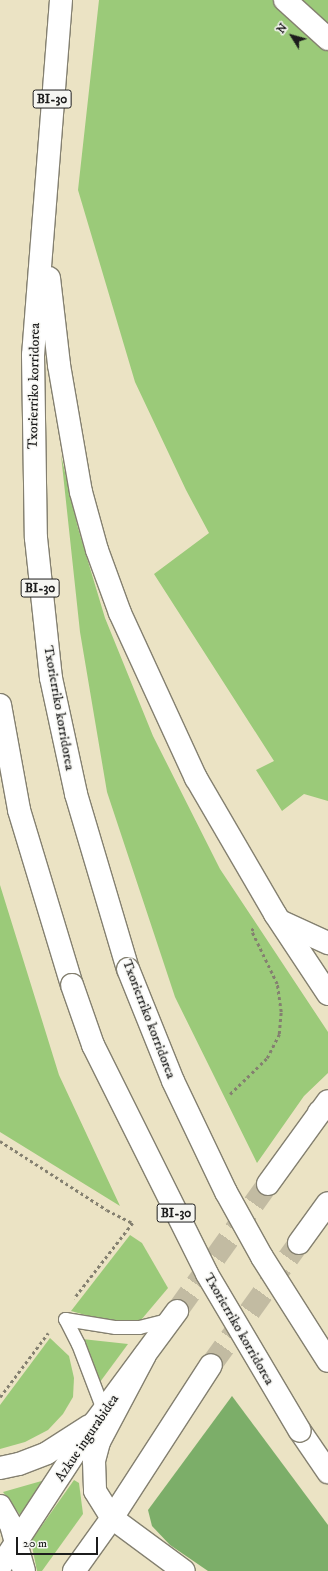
<!DOCTYPE html>
<html>
<head>
<meta charset="utf-8">
<style>
	body { margin:0 }
	#map { position:relative; width:328px; height:1571px; overflow:hidden; background:#ebe3c4; font-family:"IM FELL DW Pica",serif }
	div>[style] { position:absolute }
	.green>* { inset:0; background:#9bca79 }
	.forest>* { inset:0; background:#7cae69 }
	.secondary-tunnel>* { height:22px; margin-top:-11px; transform-origin:0; background:repeating-linear-gradient(90deg,#c2bba2 0 22px,transparent 0 33px) }
	.path>* { height:2.5px; margin-top:-1.25px; transform-origin:0; background:repeating-linear-gradient(90deg,#848070 0 3px,transparent 0 6px) }
	.roads { filter:drop-shadow(1px 0 #848070) drop-shadow(-1px 0 #848070) drop-shadow(0 1px #848070) drop-shadow(0 -1px #848070) }
	.lane>* { height:13px; margin:-6.5px; padding:0 6.5px; transform-origin:6.5px; border-radius:6.5px; background:#fff }
	.street>* { height:22px; margin:-11px; padding:0 11px; transform-origin:11px; border-radius:11px; background:#fff }
	.secondary>* { height:22px; margin:-11px; padding:0 11px; transform-origin:11px; border-radius:11px; background:#fff }
	.highway>* { height:22px; margin:-11px; padding:0 11px; transform-origin:11px; border-radius:11px; background:#fff }
	.bridges { filter:drop-shadow(1px 0 #848070) drop-shadow(-1px 0 #848070) drop-shadow(0 1px #848070) drop-shadow(0 -1px #848070) }
	.highway-bridge>* { height:22px; margin:-11px; padding:0 11px; transform-origin:11px; border-radius:11px; background:#fff }
	span { translate:-50% -50%; white-space:nowrap; text-align:center; line-height:1.15; -webkit-text-stroke:3px #f6f6f2; paint-order:stroke }
	.shield-label span { padding:1px 3px; background:#f6f6f2; border:1px solid; border-radius:3px; -webkit-text-stroke-width:0 }
	.shield-label { font-size:13px; color:#1c1c1c; font-weight:700 }
	.street-label { font-size:14px; color:#1c1c1c }
	.north { position:absolute; left:272px; top:16px; width:40px; height:40px; -webkit-text-stroke:3px #f6f6f2; paint-order:stroke; rotate:307deg; font-size:11px; font-weight:700; line-height:16px; text-align:center; color:#1c1c1c }
	.north::after { content:''; display:block; margin:auto; width:14px; height:18px; background:#1c1c1c; clip-path:polygon(50% 0,100% 100%,50% 72%,0 100%) }
	.scale { position:absolute; left:16px; top:1537px; width:82px; height:18px; box-sizing:border-box; border:2px solid #1c1c1c; border-top:0; padding-left:5px; font-size:12px; line-height:14px; white-space:nowrap; color:#1c1c1c; -webkit-text-stroke:3px #f6f6f2; paint-order:stroke }
</style>
</head>
<body>
<div id="map">
	<div class="green">
		<div style="clip-path:polygon(99px 0,328px 0,328px 801px,304px 794px,282px 811px,256px 770px,274px 761px,154px 574px,209px 533px,186px 490px,135px 382px,78px 190px)"></div>
		<div style="clip-path:polygon(61px 455px,78px 528px,105px 618px,153px 736px,220px 869px,328px 1032px,328px 1073px,304px 1096px,257px 1163px,175px 997px,107px 792px,80px 632px)"></div>
		<div style="clip-path:polygon(0 885px,59px 1075px,120px 1206px,0 1132px)"></div>
		<div style="clip-path:polygon(130px 1235px,142px 1243px,168px 1288px,141px 1320px,103px 1320px,71px 1311px)"></div>
		<div style="clip-path:polygon(50px 1338px,69px 1356px,74px 1378px,73px 1397px,63px 1414px,48px 1430px,25px 1442px,0 1449px,0 1405px)"></div>
		<div style="clip-path:polygon(82px 1339px,128px 1344px,100px 1382px)"></div>
		<div style="clip-path:polygon(45px 1480px,23px 1519px,3px 1492px)"></div>
		<div style="clip-path:polygon(74px 1480px,79px 1483px,83px 1514px,42px 1571px,37px 1571px,31px 1541px)"></div>
	</div>
	<div class="forest">
		<div style="clip-path:polygon(232px 1396px,328px 1525px,328px 1571px,208px 1571px,170px 1545px,152px 1526px,148px 1510px)"></div>
	</div>
	<div class="secondary-tunnel">
		<div style="left:177px;top:1311px;width:156px;rotate:-54.4deg"></div>
		<div style="left:211px;top:1365px;width:150px;rotate:-54.2deg"></div>
	</div>
	<div class="path">
		<div style="left:230px;top:1094px;width:52px;rotate:-44.2deg"></div>
		<div style="left:267px;top:1058px;width:27px;rotate:-63deg"></div>
		<div style="left:279px;top:1034px;width:22px;rotate:-85deg"></div>
		<div style="left:281px;top:1012px;width:28px;rotate:-98deg"></div>
		<div style="left:277px;top:984px;width:60px;rotate:-115.7deg"></div>
		<div style="left:251px;top:930px;width:4px;rotate:-27deg"></div>
		<div style="left:0;top:1141px;width:127px;rotate:32.8deg"></div>
		<div style="left:107px;top:1210px;width:29px;rotate:27deg"></div>
		<div style="left:133px;top:1223px;width:96px;rotate:127.8deg"></div>
		<div style="left:0;top:1397px;width:80px;rotate:-53.1deg"></div>
	</div>
	<div class="roads">
		<div class="lane">
			<div style="left:104px;top:1412px;width:73px;rotate:-110.9deg"></div>
			<div style="left:78px;top:1344px;width:28px;rotate:-117deg"></div>
			<div style="left:65px;top:1319px;width:51px;rotate:9.1deg"></div>
			<div style="left:115px;top:1327px;width:24px"></div>
			<div style="left:139px;top:1327px;width:34px;rotate:-14deg"></div>
		</div>
		<div class="street">
			<div style="left:285px;top:0;width:58px;rotate:42.2deg"></div>
		</div>
		<div class="secondary">
			<div style="left:268px;top:1184px;width:102px;rotate:-54.1deg"></div>
			<div style="left:299px;top:1243px;width:49px;rotate:-54.1deg"></div>
			<div style="left:0;top:1468px;width:19px;rotate:-12deg"></div>
			<div style="left:19px;top:1464px;width:30px;rotate:-21deg"></div>
			<div style="left:47px;top:1453px;width:50px;rotate:-32.7deg"></div>
			<div style="left:0;top:1506px;width:22px;rotate:60deg"></div>
			<div style="left:11px;top:1525px;width:48px;rotate:74.2deg"></div>
			<div style="left:0;top:1567px;width:173px;rotate:-56.8deg"></div>
			<div style="left:95px;top:1422px;width:138px;rotate:-53.5deg"></div>
			<div style="left:74px;top:1571px;width:65px;rotate:-54.4deg"></div>
			<div style="left:112px;top:1518px;width:182px;rotate:-57.1deg"></div>
		</div>
		<div class="highway">
			<div style="left:61px;top:0;width:356px;rotate:94.5deg"></div>
			<div style="left:33px;top:355px;width:183px;rotate:89.1deg"></div>
			<div style="left:36px;top:538px;width:141px;rotate:83.9deg"></div>
			<div style="left:51px;top:678px;width:119px;rotate:77.8deg"></div>
			<div style="left:76px;top:794px;width:183px;rotate:73.5deg"></div>
			<div style="left:49px;top:278px;width:88px;rotate:83.4deg"></div>
			<div style="left:59px;top:365px;width:129px;rotate:80.2deg"></div>
			<div style="left:81px;top:492px;width:60px;rotate:74.6deg"></div>
			<div style="left:97px;top:550px;width:67px;rotate:69.9deg"></div>
			<div style="left:120px;top:613px;width:182px;rotate:65.3deg"></div>
			<div style="left:196px;top:778px;width:157px;rotate:59.8deg"></div>
			<div style="left:275px;top:914px;width:96px;rotate:56.5deg"></div>
			<div style="left:0;top:705px;width:107px;rotate:79.7deg"></div>
			<div style="left:19px;top:810px;width:183px;rotate:73.2deg"></div>
			<div style="left:282px;top:922px;width:51px;rotate:24.5deg"></div>
			<div style="left:319px;top:1112px;width:10px;rotate:-24deg"></div>
			<div style="left:145px;top:1355px;width:98px;rotate:117.9deg"></div>
			<div style="left:99px;top:1442px;width:20px;rotate:105deg"></div>
			<div style="left:94px;top:1461px;width:30px;rotate:88deg"></div>
			<div style="left:95px;top:1491px;width:32px;rotate:58deg"></div>
			<div style="left:112px;top:1518px;width:89px;rotate:36.4deg"></div>
			<div style="left:300px;top:1431px;width:50px;rotate:55.7deg"></div>
		</div>
	</div>
	<div class="bridges">
		<div class="highway-bridge">
			<div style="left:128px;top:969px;width:121px;rotate:68.1deg"></div>
			<div style="left:173px;top:1081px;width:123px;rotate:64.5deg"></div>
			<div style="left:226px;top:1192px;width:74px;rotate:61deg"></div>
			<div style="left:262px;top:1257px;width:123px;rotate:57.6deg"></div>
			<div style="left:72px;top:985px;width:64px;rotate:70.7deg"></div>
			<div style="left:93px;top:1045px;width:256px;rotate:63.5deg"></div>
			<div style="left:207px;top:1274px;width:182px;rotate:59.4deg"></div>
		</div>
	</div>
	<div class="shield-label">
		<span style="left:52px;top:99px">BI-30</span>
		<span style="left:40px;top:588px">BI-30</span>
		<span style="left:176px;top:1213px">BI-30</span>
	</div>
	<div class="street-label">
		<span style="left:34px;top:386px;rotate:-89deg">Txorierriko korridorea</span>
		<span style="left:59px;top:708px;rotate:80deg">Txorierriko korridorea</span>
		<span style="left:149px;top:1019px;rotate:69deg">Txorierriko korridorea</span>
		<span style="left:239px;top:1329px;rotate:60deg">Txorierriko korridorea</span>
		<span style="left:87px;top:1438px;rotate:-56deg">Azkue ingurabidea</span>
	</div>
	<div class="north">N</div>
	<div class="scale">20 m</div>
</div>
</body>
</html>
